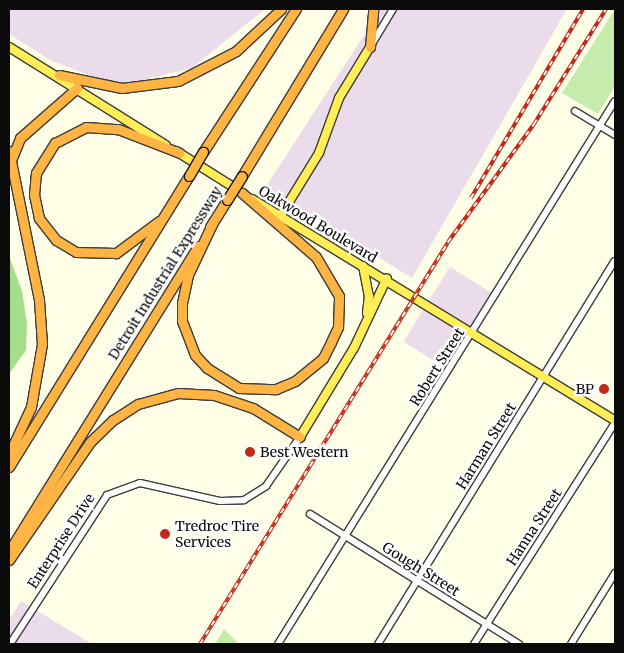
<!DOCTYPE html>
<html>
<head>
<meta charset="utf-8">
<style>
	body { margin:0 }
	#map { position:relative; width:624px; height:653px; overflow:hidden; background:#fffee6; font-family:Merriweather,serif }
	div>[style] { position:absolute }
	.industrial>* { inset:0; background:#eadcea; transform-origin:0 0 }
	.green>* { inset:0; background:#c5ecad }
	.forest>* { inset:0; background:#a5de8b }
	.roads { filter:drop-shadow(1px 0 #3d3d3d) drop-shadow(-1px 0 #3d3d3d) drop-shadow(0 1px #3d3d3d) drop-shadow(0 -1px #3d3d3d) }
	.minor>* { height:6px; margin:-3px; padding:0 3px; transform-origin:3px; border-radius:3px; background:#fff }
	.major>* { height:8px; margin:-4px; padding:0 4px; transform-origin:4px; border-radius:4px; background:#ffee56 }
	.highway>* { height:9px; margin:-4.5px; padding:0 4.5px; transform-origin:4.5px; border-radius:4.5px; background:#ffb444 }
	.rail>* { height:4px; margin-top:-2px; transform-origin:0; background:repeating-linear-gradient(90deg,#fff 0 5.5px,#c42817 0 11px); box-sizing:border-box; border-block:1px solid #c42817 }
	.bridges { filter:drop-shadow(1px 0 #1b1b1b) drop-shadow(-1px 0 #1b1b1b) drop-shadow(0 1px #1b1b1b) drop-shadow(0 -1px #1b1b1b) }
	.highway-bridge>* { height:9px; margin:-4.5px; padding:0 4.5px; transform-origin:4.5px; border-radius:4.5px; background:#ffb444 }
	.dots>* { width:14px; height:14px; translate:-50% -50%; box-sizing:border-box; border:2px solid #fff; border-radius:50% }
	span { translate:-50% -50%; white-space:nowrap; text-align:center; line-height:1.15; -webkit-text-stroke:5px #fff; paint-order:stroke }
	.street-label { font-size:14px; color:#0a0a0a }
	.poi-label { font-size:14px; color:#0a0a0a }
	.right { translate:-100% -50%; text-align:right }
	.left { translate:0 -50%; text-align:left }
	.frame { position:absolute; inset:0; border:10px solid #0a0a0a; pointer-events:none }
</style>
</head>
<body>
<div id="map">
	<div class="industrial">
		<div style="clip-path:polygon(9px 9px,265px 9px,192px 68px,131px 83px,101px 80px,50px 60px,9px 34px)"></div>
		<div style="clip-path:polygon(381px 9px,567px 9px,412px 278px,265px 188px)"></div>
		<div style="left:450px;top:267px;width:54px;height:88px;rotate:32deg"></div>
		<div style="clip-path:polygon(21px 601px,92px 644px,9px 644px,9px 620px)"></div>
	</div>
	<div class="green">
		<div style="clip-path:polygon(615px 9px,615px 86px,598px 114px,562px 93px)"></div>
		<div style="clip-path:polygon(224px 629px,239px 644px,215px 644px)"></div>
	</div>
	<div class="forest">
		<div style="clip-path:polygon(9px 256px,22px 291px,27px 324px,26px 350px,9px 374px)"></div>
	</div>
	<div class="roads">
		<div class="minor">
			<div style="left:372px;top:44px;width:41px;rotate:-59deg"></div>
			<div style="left:575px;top:111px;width:47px;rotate:31deg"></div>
			<div style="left:310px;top:514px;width:246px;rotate:31.9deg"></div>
			<div style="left:10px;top:644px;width:178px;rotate:-56.9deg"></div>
			<div style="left:107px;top:495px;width:35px;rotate:-20deg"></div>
			<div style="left:140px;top:483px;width:82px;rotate:12.7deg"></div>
			<div style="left:220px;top:501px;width:24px;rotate:-2deg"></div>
			<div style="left:244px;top:500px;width:26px;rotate:-32deg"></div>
			<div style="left:266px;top:486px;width:60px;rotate:-55.2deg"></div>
			<div style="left:278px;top:644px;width:639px;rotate:-58.18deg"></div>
			<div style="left:378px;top:644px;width:450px;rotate:-58.3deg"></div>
			<div style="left:474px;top:644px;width:262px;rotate:-57.5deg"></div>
			<div style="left:571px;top:644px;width:84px;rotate:-58.2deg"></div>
		</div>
		<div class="major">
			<div style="left:9px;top:47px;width:185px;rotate:32deg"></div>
			<div style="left:176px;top:151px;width:73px;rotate:32.2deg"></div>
			<div style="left:252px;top:199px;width:426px;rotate:31.4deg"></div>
			<div style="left:281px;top:215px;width:73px;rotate:-58.5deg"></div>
			<div style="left:319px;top:153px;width:59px;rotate:-70deg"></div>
			<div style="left:339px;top:98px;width:60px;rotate:-58.7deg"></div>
			<div style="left:363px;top:266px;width:31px;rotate:79deg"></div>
			<div style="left:369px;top:296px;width:17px;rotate:97deg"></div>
			<div style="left:300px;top:437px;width:104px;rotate:-58.8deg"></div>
			<div style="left:354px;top:348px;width:77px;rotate:-64.8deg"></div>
		</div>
		<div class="highway">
			<div style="left:370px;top:47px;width:38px;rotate:-85deg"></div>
			<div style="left:59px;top:75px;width:64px;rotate:11.7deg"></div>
			<div style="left:122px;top:88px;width:56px;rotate:-7.1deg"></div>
			<div style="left:178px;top:81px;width:65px;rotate:-27.3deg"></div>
			<div style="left:236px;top:51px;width:62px;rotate:-43deg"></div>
			<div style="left:9px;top:151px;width:152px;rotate:78.6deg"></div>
			<div style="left:39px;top:300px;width:44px;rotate:86.1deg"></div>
			<div style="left:42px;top:344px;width:64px;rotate:99.9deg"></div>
			<div style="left:31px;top:407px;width:52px;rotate:115.1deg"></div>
			<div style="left:203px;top:152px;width:171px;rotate:-57deg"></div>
			<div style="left:12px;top:158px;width:22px;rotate:-68deg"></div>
			<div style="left:20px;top:138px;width:76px;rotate:-41.3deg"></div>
			<div style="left:242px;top:176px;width:195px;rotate:-58.8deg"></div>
			<div style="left:159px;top:221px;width:54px;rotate:143.3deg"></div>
			<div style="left:116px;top:253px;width:40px;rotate:-178.6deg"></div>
			<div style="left:76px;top:252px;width:23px;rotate:-149deg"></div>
			<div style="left:56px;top:240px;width:28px;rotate:-128deg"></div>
			<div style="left:39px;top:218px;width:24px;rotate:-102deg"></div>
			<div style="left:34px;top:195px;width:22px;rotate:-85deg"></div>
			<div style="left:36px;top:173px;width:36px;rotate:-58deg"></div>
			<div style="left:55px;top:143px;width:35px;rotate:-27deg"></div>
			<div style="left:86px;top:127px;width:32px;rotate:4deg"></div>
			<div style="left:118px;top:129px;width:66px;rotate:21.2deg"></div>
			<div style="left:213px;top:222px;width:59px;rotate:115.3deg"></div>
			<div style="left:188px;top:275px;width:29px;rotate:102deg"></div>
			<div style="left:182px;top:303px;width:18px;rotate:90deg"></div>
			<div style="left:182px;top:321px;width:36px;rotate:69deg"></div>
			<div style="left:195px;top:355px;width:18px;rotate:47deg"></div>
			<div style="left:207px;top:368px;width:38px;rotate:32deg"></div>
			<div style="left:239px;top:388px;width:37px;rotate:2deg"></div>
			<div style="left:276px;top:389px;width:21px;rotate:-23deg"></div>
			<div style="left:295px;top:381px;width:36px;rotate:-39deg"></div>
			<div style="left:323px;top:358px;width:18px;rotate:-63deg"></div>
			<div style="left:331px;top:342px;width:17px;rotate:-65deg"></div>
			<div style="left:338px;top:327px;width:31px;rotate:-88deg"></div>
			<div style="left:339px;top:296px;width:45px;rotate:-120.5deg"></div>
			<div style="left:316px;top:257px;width:98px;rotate:-139.1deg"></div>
			<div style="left:210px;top:227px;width:32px;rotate:-58deg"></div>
			<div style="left:9px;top:467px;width:342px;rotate:-58.3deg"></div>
			<div style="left:9px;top:551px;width:359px;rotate:-58.2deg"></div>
			<div style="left:9px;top:560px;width:143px;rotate:-55.5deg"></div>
			<div style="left:90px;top:442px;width:32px;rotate:-44deg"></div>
			<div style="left:113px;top:420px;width:30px;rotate:-33deg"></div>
			<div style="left:138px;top:404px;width:41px;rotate:-15.4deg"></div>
			<div style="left:178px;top:393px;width:36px;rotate:3deg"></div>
			<div style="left:214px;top:395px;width:41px;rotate:18.4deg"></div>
			<div style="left:253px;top:408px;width:55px;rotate:31.7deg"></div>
		</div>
	</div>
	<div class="rail">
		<div style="left:471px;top:198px;width:220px;rotate:-59.3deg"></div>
		<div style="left:200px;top:644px;width:472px;rotate:-58.3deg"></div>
		<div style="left:448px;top:242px;width:146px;rotate:-53.9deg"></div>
		<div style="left:534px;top:124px;width:136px;rotate:-57.9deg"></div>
	</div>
	<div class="bridges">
		<div class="highway-bridge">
			<div style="left:189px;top:176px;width:28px;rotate:-60deg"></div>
			<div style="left:227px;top:200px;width:28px;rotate:-58deg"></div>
		</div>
	</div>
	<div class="dots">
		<div style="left:604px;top:389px;background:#c42817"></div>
		<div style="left:250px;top:452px;background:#c42817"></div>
		<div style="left:165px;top:534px;background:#c42817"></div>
	</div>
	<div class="street-label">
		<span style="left:318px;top:224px;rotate:31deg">Oakwood Boulevard</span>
		<span style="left:165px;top:273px;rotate:-58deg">Detroit Industrial Expressway</span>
		<span style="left:437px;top:367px;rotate:-58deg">Robert Street</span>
		<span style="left:486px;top:446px;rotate:-58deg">Harman Street</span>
		<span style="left:534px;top:527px;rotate:-57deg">Hanna Street</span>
		<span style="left:61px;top:541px;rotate:-57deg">Enterprise Drive</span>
		<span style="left:421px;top:569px;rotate:32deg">Gough Street</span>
	</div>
	<div class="poi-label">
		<span class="right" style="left:594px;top:389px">BP</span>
		<span class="left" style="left:260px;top:452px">Best Western</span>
		<span class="left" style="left:175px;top:534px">Tredroc Tire<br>Services</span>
	</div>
	<div class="frame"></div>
</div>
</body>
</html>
